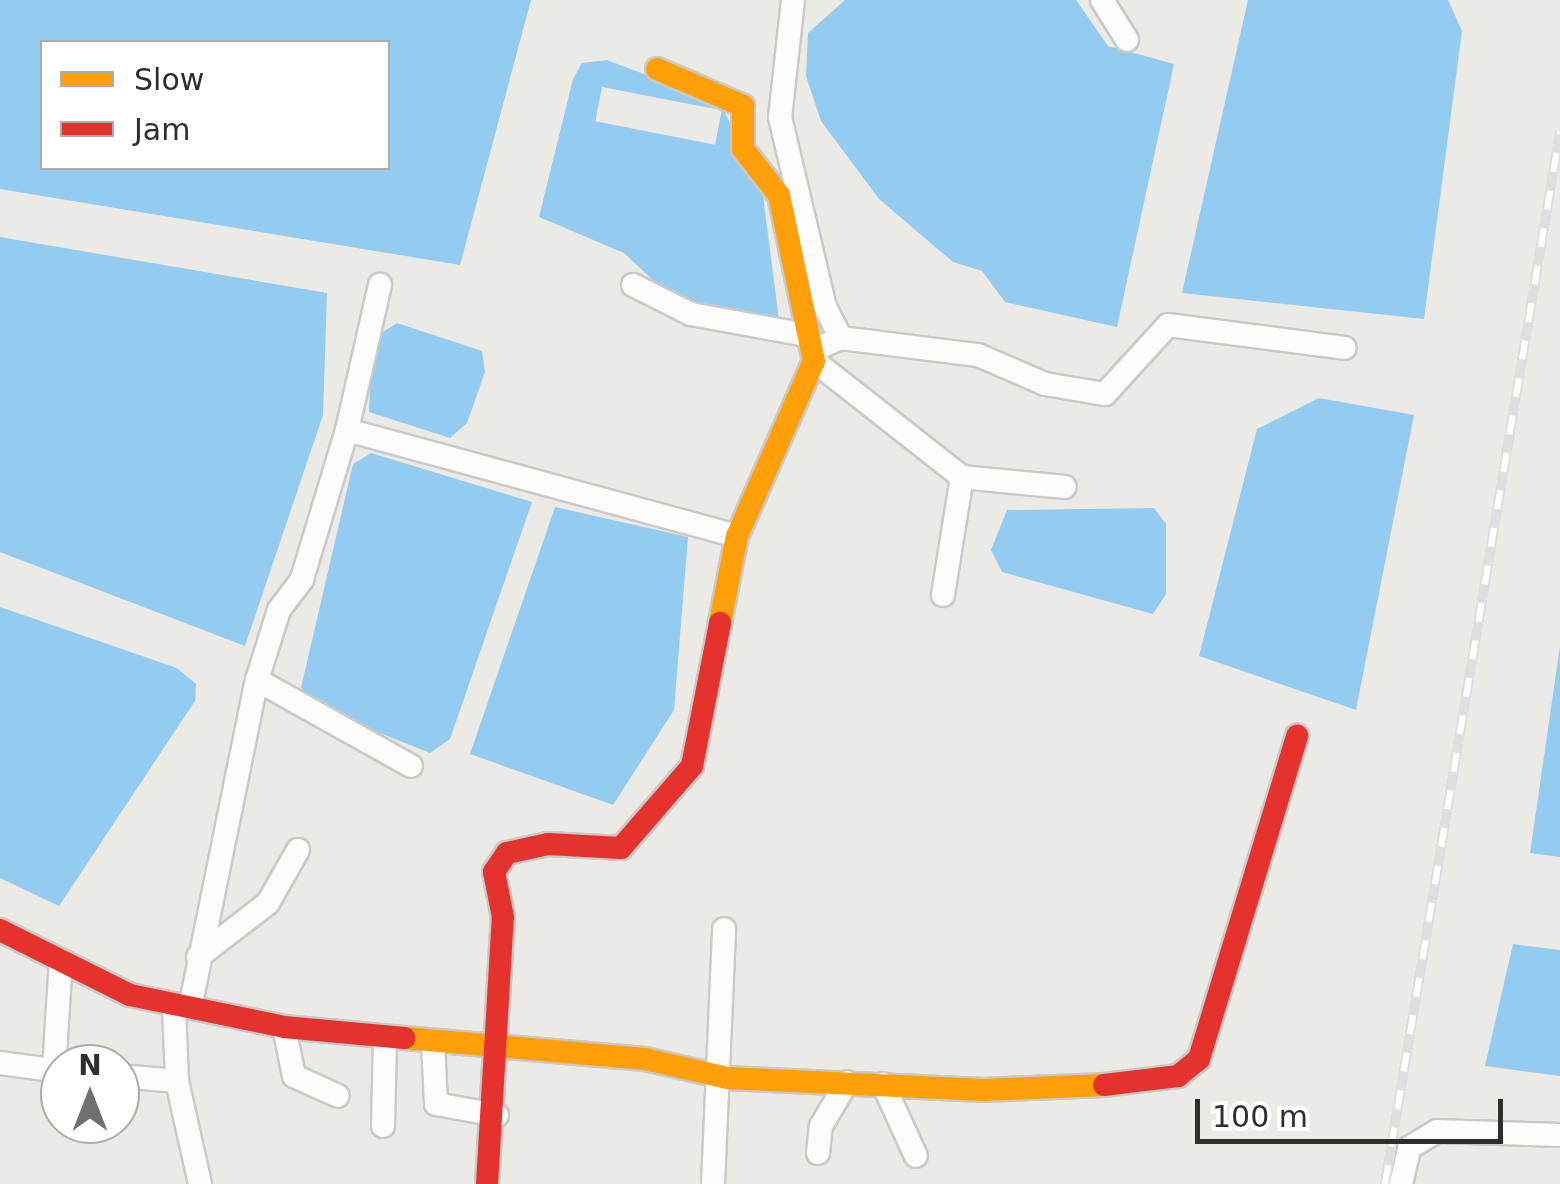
<!DOCTYPE html>
<html>
<head>
<meta charset="utf-8">
<style>
	body { margin:0 }
	#map { position:relative; width:1560px; height:1184px; overflow:hidden; background:#eceae4; font-family:"DejaVu Sans",sans-serif }
	div>[style] { position:absolute }
	.water>* { inset:0; background:#94cbf1 }
	.pier>* { inset:0; background:#eceae4; transform-origin:0 0 }
	.roads { filter:drop-shadow(2px 0 #cac9c9) drop-shadow(-2px 0 #cac9c9) drop-shadow(0 2px #cac9c9) drop-shadow(0 -2px #cac9c9) }
	.street>* { height:22px; margin:-11px; padding:0 11px; transform-origin:11px; border-radius:11px; background:#fcfcfb }
	.slow>* { height:22px; margin:-11px; padding:0 11px; transform-origin:11px; border-radius:11px; background:#ff9f0a }
	.jam>* { height:22px; margin:-11px; padding:0 11px; transform-origin:11px; border-radius:11px; background:#e5322d }
	.rail>* { height:10px; margin-top:-5px; transform-origin:0; background:repeating-linear-gradient(90deg,#fff 0 19px,#dfdfe1 0 38px); box-sizing:border-box; border-block:2px solid #dfdfe1 }
	span { translate:-50% -50%; white-space:nowrap; text-align:center; line-height:1.15; -webkit-text-stroke:10px #fff; paint-order:stroke }
	.legend { position:absolute; left:40px; top:40px; width:350px; height:130px; box-sizing:border-box; background:#fff; border:2px solid #ababab; margin:0; padding:12px 18px; list-style:none; font-size:30px; color:#2e2e2e }
	.legend li { display:flex; align-items:center; gap:20px; height:50px }
	.legend b { width:50px; border:2px solid #ababab }
	.north { position:absolute; left:40px; top:1044px; width:100px; height:100px; box-sizing:border-box; background:#fff; border:2px solid #ababab; border-radius:50%; rotate:0deg; font-size:28px; font-weight:700; line-height:40px; text-align:center; color:#2e2e2e }
	.north::after { content:''; display:block; margin:auto; width:35px; height:45px; background:#70706e; clip-path:polygon(50% 0,100% 100%,50% 72%,0 100%) }
	.scale { position:absolute; left:1195px; top:1099px; width:308px; height:45px; box-sizing:border-box; border:5px solid #2e2e2e; border-top:0; padding-left:12px; font-size:30px; line-height:35px; white-space:nowrap; color:#2e2e2e; -webkit-text-stroke:8px #fff; paint-order:stroke }
</style>
</head>
<body>
<div id="map">
	<div class="water">
		<div style="clip-path:polygon(evenodd,0 0,531px 0,460px 265px,0 189px,0 0,42px 42px,388px 42px,388px 168px,42px 168px,42px 42px)"></div>
		<div style="clip-path:polygon(845px 0,1076px 0,1108px 46px,1174px 64px,1117px 327px,1005px 302px,982px 271px,953px 262px,879px 199px,821px 121px,806px 76px,808px 33px)"></div>
		<div style="clip-path:polygon(1248px 0,1448px 0,1462px 31px,1424px 319px,1182px 293px)"></div>
		<div style="clip-path:polygon(607px 60px,720px 103px,762px 188px,780px 328px,672px 298px,624px 253px,539px 217px,573px 79px,582px 63px)"></div>
		<div style="clip-path:polygon(0 237px,327px 293px,323px 415px,245px 646px,0 552px)"></div>
		<div style="clip-path:polygon(397px 323px,482px 351px,485px 372px,467px 423px,450px 438px,369px 412px,371px 359px,381px 333px)"></div>
		<div style="clip-path:polygon(1319px 398px,1414px 415px,1356px 710px,1199px 656px,1257px 429px)"></div>
		<div style="clip-path:polygon(371px 453px,532px 502px,450px 739px,430px 753px,315px 707px,301px 688px,353px 464px)"></div>
		<div style="clip-path:polygon(555px 507px,688px 537px,674px 710px,613px 805px,470px 754px)"></div>
		<div style="clip-path:polygon(1154px 508px,1166px 524px,1166px 594px,1153px 614px,1002px 572px,991px 550px,1007px 510px)"></div>
		<div style="clip-path:polygon(0 607px,177px 668px,196px 684px,195px 701px,59px 906px,0 878px)"></div>
		<div style="clip-path:polygon(1560px 646px,1560px 857px,1530px 853px)"></div>
		<div style="clip-path:polygon(1513px 944px,1560px 950px,1560px 1076px,1485px 1066px)"></div>
	</div>
	<div class="pier">
		<div style="left:602px;top:87px;width:122px;height:35px;rotate:11deg"></div>
	</div>
	<div class="roads">
		<div class="street">
			<div style="left:793px;top:0;width:118px;rotate:96.3deg"></div>
			<div style="left:780px;top:117px;width:195px;rotate:76.7deg"></div>
			<div style="left:825px;top:307px;width:35px;rotate:63deg"></div>
			<div style="left:1102px;top:0;width:47px;rotate:58deg"></div>
			<div style="left:633px;top:285px;width:65px;rotate:26.6deg"></div>
			<div style="left:691px;top:314px;width:118px;rotate:10.3deg"></div>
			<div style="left:814px;top:350px;width:30px;rotate:-24deg"></div>
			<div style="left:841px;top:338px;width:138px;rotate:7.1deg"></div>
			<div style="left:978px;top:355px;width:73px;rotate:23.4deg"></div>
			<div style="left:1045px;top:384px;width:61px;rotate:9.5deg"></div>
			<div style="left:1105px;top:394px;width:93px;rotate:-47.6deg"></div>
			<div style="left:1168px;top:325px;width:178px;rotate:7.4deg"></div>
			<div style="left:814px;top:361px;width:188px;rotate:38.1deg"></div>
			<div style="left:962px;top:477px;width:103px;rotate:5.5deg"></div>
			<div style="left:347px;top:430px;width:149px;rotate:-77.2deg"></div>
			<div style="left:943px;top:595px;width:120px;rotate:-80.9deg"></div>
			<div style="left:411px;top:766px;width:176px;rotate:-150.8deg"></div>
			<div style="left:257px;top:680px;width:73px;rotate:-72.6deg"></div>
			<div style="left:279px;top:610px;width:39px;rotate:-53deg"></div>
			<div style="left:302px;top:579px;width:156px;rotate:-73.2deg"></div>
			<div style="left:347px;top:430px;width:404px;rotate:15.2deg"></div>
			<div style="left:198px;top:957px;width:88px;rotate:-37.6deg"></div>
			<div style="left:268px;top:903px;width:61px;rotate:-60.5deg"></div>
			<div style="left:174px;top:1008px;width:73px;rotate:87.6deg"></div>
			<div style="left:177px;top:1081px;width:106px;rotate:77.4deg"></div>
			<div style="left:190px;top:1008px;width:335px;rotate:-78.5deg"></div>
			<div style="left:284px;top:1027px;width:50px;rotate:78.5deg"></div>
			<div style="left:294px;top:1076px;width:48px;rotate:24.4deg"></div>
			<div style="left:433px;top:1042px;width:62px;rotate:87.2deg"></div>
			<div style="left:436px;top:1104px;width:62px;rotate:10.2deg"></div>
			<div style="left:0;top:1063px;width:61px;rotate:7.6deg"></div>
			<div style="left:54px;top:1070px;width:110px;rotate:-86.4deg"></div>
			<div style="left:120px;top:1076px;width:57px;rotate:5deg"></div>
			<div style="left:883px;top:1084px;width:79px;rotate:65.4deg"></div>
			<div style="left:383px;top:1126px;width:88px;rotate:-88.7deg"></div>
			<div style="left:818px;top:1153px;width:27px;rotate:-84deg"></div>
			<div style="left:821px;top:1126px;width:51px;rotate:-59.4deg"></div>
			<div style="left:713px;top:1184px;width:255px;rotate:-87.5deg"></div>
			<div style="left:1401px;top:1184px;width:37px;rotate:-77deg"></div>
			<div style="left:1409px;top:1148px;width:33px;rotate:-31deg"></div>
			<div style="left:1437px;top:1131px;width:123px;rotate:1.9deg"></div>
		</div>
		<div class="slow">
			<div style="left:657px;top:69px;width:94px;rotate:23.3deg"></div>
			<div style="left:743px;top:106px;width:43px;rotate:90deg"></div>
			<div style="left:743px;top:149px;width:58px;rotate:52deg"></div>
			<div style="left:779px;top:195px;width:170px;rotate:78.1deg"></div>
			<div style="left:814px;top:361px;width:191px;rotate:113.7deg"></div>
			<div style="left:737px;top:536px;width:89px;rotate:101.1deg"></div>
			<div style="left:405px;top:1038px;width:241px;rotate:5deg"></div>
			<div style="left:645px;top:1059px;width:84px;rotate:13deg"></div>
			<div style="left:727px;top:1078px;width:256px;rotate:2.7deg"></div>
			<div style="left:983px;top:1090px;width:121px;rotate:-2.4deg"></div>
		</div>
		<div class="jam">
			<div style="left:0;top:930px;width:145px;rotate:26.6deg"></div>
			<div style="left:130px;top:995px;width:157px;rotate:11.7deg"></div>
			<div style="left:284px;top:1027px;width:121px;rotate:5.2deg"></div>
			<div style="left:1104px;top:1085px;width:75px;rotate:-6.9deg"></div>
			<div style="left:1178px;top:1076px;width:27px;rotate:-39deg"></div>
			<div style="left:1199px;top:1059px;width:338px;rotate:-73.1deg"></div>
			<div style="left:487px;top:1184px;width:267px;rotate:-86.6deg"></div>
			<div style="left:503px;top:917px;width:46px;rotate:-101.3deg"></div>
			<div style="left:494px;top:872px;width:23px;rotate:-56deg"></div>
			<div style="left:507px;top:853px;width:42px;rotate:-12.4deg"></div>
			<div style="left:548px;top:844px;width:73px;rotate:3.1deg"></div>
			<div style="left:621px;top:848px;width:108px;rotate:-49.1deg"></div>
			<div style="left:692px;top:766px;width:146px;rotate:-78.9deg"></div>
		</div>
	</div>
	<div class="rail">
		<div style="left:1385px;top:1184px;width:1067px;rotate:-80.56deg"></div>
	</div>
	<ul class="legend">
	<li><b style="height:12px;background:#ff9f0a"></b>Slow</li>
	<li><b style="height:12px;background:#e5322d"></b>Jam</li>
	</ul>
	<div class="north">N</div>
	<div class="scale">100 m</div>
</div>
</body>
</html>
